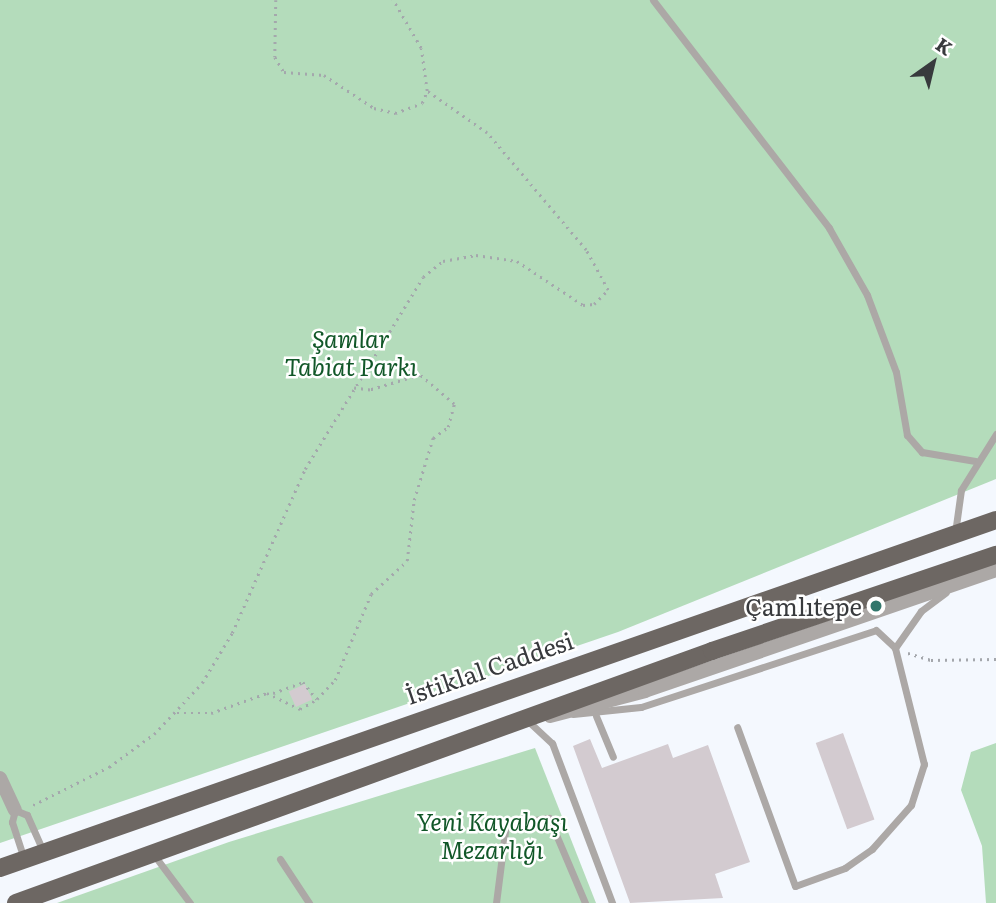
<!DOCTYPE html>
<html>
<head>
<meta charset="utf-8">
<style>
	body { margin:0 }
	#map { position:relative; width:996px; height:903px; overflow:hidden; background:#f4f8fe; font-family:Literata,serif }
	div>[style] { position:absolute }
	.green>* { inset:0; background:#b4dcbb }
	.building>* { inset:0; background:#d3cbd0; transform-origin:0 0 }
	.path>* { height:2.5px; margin-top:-1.25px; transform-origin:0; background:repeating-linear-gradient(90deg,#a4a7ac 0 2px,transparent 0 7px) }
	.lane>* { height:7px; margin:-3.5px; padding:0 3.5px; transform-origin:3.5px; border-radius:3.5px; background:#aca8a6 }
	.street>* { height:14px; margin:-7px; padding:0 7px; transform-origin:7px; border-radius:7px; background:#aca8a6 }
	.primary>* { height:18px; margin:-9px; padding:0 9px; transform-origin:9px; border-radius:9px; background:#6d6763 }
	.dots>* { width:19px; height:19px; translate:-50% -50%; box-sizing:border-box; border:4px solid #fff; border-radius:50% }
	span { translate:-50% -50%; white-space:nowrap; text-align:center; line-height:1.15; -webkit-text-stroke:5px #fff; paint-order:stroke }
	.park-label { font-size:24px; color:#115728; font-style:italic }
	.poi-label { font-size:24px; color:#383a3d }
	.right { translate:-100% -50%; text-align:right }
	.street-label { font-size:24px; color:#383a3d }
	.north { position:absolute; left:898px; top:28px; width:70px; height:70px; -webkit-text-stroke:5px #fff; paint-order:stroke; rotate:34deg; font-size:19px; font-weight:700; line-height:28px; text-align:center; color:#383a3d }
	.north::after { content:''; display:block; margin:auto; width:24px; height:32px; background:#383a3d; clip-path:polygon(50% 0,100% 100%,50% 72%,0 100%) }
</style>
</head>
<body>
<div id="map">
	<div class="green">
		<div style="clip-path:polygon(0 0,996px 0,996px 479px,618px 632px,0 843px)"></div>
		<div style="clip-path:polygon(996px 743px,996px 903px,986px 903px,982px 846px,961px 790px,971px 752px)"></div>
		<div style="clip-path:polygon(535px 748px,596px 903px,57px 903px,229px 842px)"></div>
	</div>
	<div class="building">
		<div style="left:305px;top:684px;width:17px;height:18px;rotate:65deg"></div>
		<div style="left:843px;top:733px;width:92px;height:29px;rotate:70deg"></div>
		<div style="clip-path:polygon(590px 739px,602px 768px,668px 744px,673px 758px,708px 745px,750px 862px,715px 874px,723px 898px,630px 903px,573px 746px)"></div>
	</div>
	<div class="path">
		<div style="left:276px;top:0;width:57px;rotate:91deg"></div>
		<div style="left:275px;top:57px;width:17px;rotate:59deg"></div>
		<div style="left:284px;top:72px;width:40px;rotate:4.3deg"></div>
		<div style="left:324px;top:75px;width:60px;rotate:33.4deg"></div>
		<div style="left:374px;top:108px;width:22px;rotate:13deg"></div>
		<div style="left:395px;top:113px;width:29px;rotate:-20deg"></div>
		<div style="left:422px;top:103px;width:13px;rotate:-67deg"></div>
		<div style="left:427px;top:91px;width:43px;rotate:-97.9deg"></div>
		<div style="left:421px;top:48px;width:56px;rotate:-120.3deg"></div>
		<div style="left:908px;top:653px;width:24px;rotate:17deg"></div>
		<div style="left:931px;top:660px;width:65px;rotate:-0.9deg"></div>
		<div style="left:273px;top:693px;width:32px;rotate:-20deg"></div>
		<div style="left:303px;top:682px;width:22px;rotate:51deg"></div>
		<div style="left:177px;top:713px;width:34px"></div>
		<div style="left:211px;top:713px;width:59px;rotate:-19.7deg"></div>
		<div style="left:267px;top:693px;width:37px;rotate:26deg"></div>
		<div style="left:300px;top:709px;width:20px;rotate:-30deg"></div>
		<div style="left:317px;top:699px;width:26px;rotate:-47deg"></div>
		<div style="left:335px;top:680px;width:93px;rotate:-67.3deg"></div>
		<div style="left:371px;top:594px;width:49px;rotate:-42.5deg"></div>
		<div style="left:407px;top:561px;width:61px;rotate:-83.5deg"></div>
		<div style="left:414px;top:500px;width:65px;rotate:-73deg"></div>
		<div style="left:433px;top:438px;width:19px;rotate:-36deg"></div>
		<div style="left:448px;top:427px;width:24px;rotate:-75deg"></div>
		<div style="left:454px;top:404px;width:45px;rotate:-139.5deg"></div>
		<div style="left:420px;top:375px;width:52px;rotate:163.3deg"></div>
		<div style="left:370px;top:390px;width:16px;rotate:-173deg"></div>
		<div style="left:33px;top:805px;width:85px;rotate:-26.6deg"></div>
		<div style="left:109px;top:767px;width:56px;rotate:-36.3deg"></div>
		<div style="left:154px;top:734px;width:70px;rotate:-46.7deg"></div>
		<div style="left:202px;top:683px;width:58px;rotate:-59deg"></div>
		<div style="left:232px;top:633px;width:180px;rotate:-66deg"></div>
		<div style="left:305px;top:469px;width:225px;rotate:-58.4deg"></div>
		<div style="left:423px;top:277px;width:26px;rotate:-39deg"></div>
		<div style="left:443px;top:261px;width:34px;rotate:-10deg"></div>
		<div style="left:476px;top:255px;width:41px;rotate:8.3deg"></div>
		<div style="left:517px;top:261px;width:79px;rotate:33.7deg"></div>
		<div style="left:583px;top:305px;width:11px;rotate:-5deg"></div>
		<div style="left:594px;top:304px;width:20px;rotate:-45deg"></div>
		<div style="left:608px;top:290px;width:46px;rotate:-118.8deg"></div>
		<div style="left:586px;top:250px;width:153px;rotate:-130.2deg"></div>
		<div style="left:487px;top:133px;width:73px;rotate:-145deg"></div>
	</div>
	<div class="lane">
		<div style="left:653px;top:0;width:288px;rotate:52.3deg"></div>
		<div style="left:829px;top:228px;width:77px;rotate:60.4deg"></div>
		<div style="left:867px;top:295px;width:82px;rotate:69.4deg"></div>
		<div style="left:896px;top:372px;width:64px;rotate:80.1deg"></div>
		<div style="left:907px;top:435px;width:23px;rotate:49deg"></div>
		<div style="left:922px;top:452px;width:54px;rotate:9.6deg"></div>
		<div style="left:955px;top:533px;width:43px;rotate:-82.1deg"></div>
		<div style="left:961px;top:490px;width:66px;rotate:-58deg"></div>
		<div style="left:895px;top:648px;width:45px;rotate:-54.9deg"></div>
		<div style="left:921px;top:611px;width:31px;rotate:-37deg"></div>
		<div style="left:573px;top:714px;width:68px;rotate:-5.9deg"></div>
		<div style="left:641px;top:707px;width:247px;rotate:-18.1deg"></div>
		<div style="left:876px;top:630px;width:26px;rotate:43deg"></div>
		<div style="left:895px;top:648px;width:120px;rotate:76deg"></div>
		<div style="left:924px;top:764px;width:43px;rotate:107.6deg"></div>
		<div style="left:911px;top:805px;width:59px;rotate:131.6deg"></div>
		<div style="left:872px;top:849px;width:33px;rotate:145deg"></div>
		<div style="left:845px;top:868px;width:53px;rotate:160.2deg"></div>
		<div style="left:795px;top:886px;width:169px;rotate:-110deg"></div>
		<div style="left:596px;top:716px;width:44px;rotate:67.5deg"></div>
		<div style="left:528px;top:721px;width:33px;rotate:43deg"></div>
		<div style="left:552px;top:743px;width:171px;rotate:69.4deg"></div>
		<div style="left:154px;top:855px;width:60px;rotate:53.1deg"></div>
		<div style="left:24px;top:859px;width:39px;rotate:-108deg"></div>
		<div style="left:12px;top:822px;width:12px;rotate:-76deg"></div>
		<div style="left:15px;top:810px;width:13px;rotate:23deg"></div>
		<div style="left:27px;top:815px;width:39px;rotate:66deg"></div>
		<div style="left:280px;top:859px;width:53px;rotate:56.6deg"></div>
		<div style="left:496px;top:903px;width:80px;rotate:-82.8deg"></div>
		<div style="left:506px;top:824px;width:43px;rotate:-7.9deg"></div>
		<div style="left:549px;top:818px;width:92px;rotate:67deg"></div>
	</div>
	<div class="street">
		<div style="left:550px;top:716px;width:98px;rotate:-14.7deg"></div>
		<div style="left:645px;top:691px;width:371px;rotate:-19deg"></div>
		<div style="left:0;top:778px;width:35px;rotate:65deg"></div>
	</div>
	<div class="primary">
		<div style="left:0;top:868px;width:1055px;rotate:-19.26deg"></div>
		<div style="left:16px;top:903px;width:740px;rotate:-19.9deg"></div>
		<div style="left:712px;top:651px;width:300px;rotate:-18.7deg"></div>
	</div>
	<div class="dots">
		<div style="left:876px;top:606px;background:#31766b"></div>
	</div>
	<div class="park-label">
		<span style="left:351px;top:352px">Şamlar<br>Tabiat Parkı</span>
		<span style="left:492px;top:835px">Yeni Kayabaşı<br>Mezarlığı</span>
	</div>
	<div class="poi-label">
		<span class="right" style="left:862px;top:606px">Çamlıtepe</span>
	</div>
	<div class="street-label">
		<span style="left:489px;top:667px;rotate:-19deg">İstiklal Caddesi</span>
	</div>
	<div class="north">K</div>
</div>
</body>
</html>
